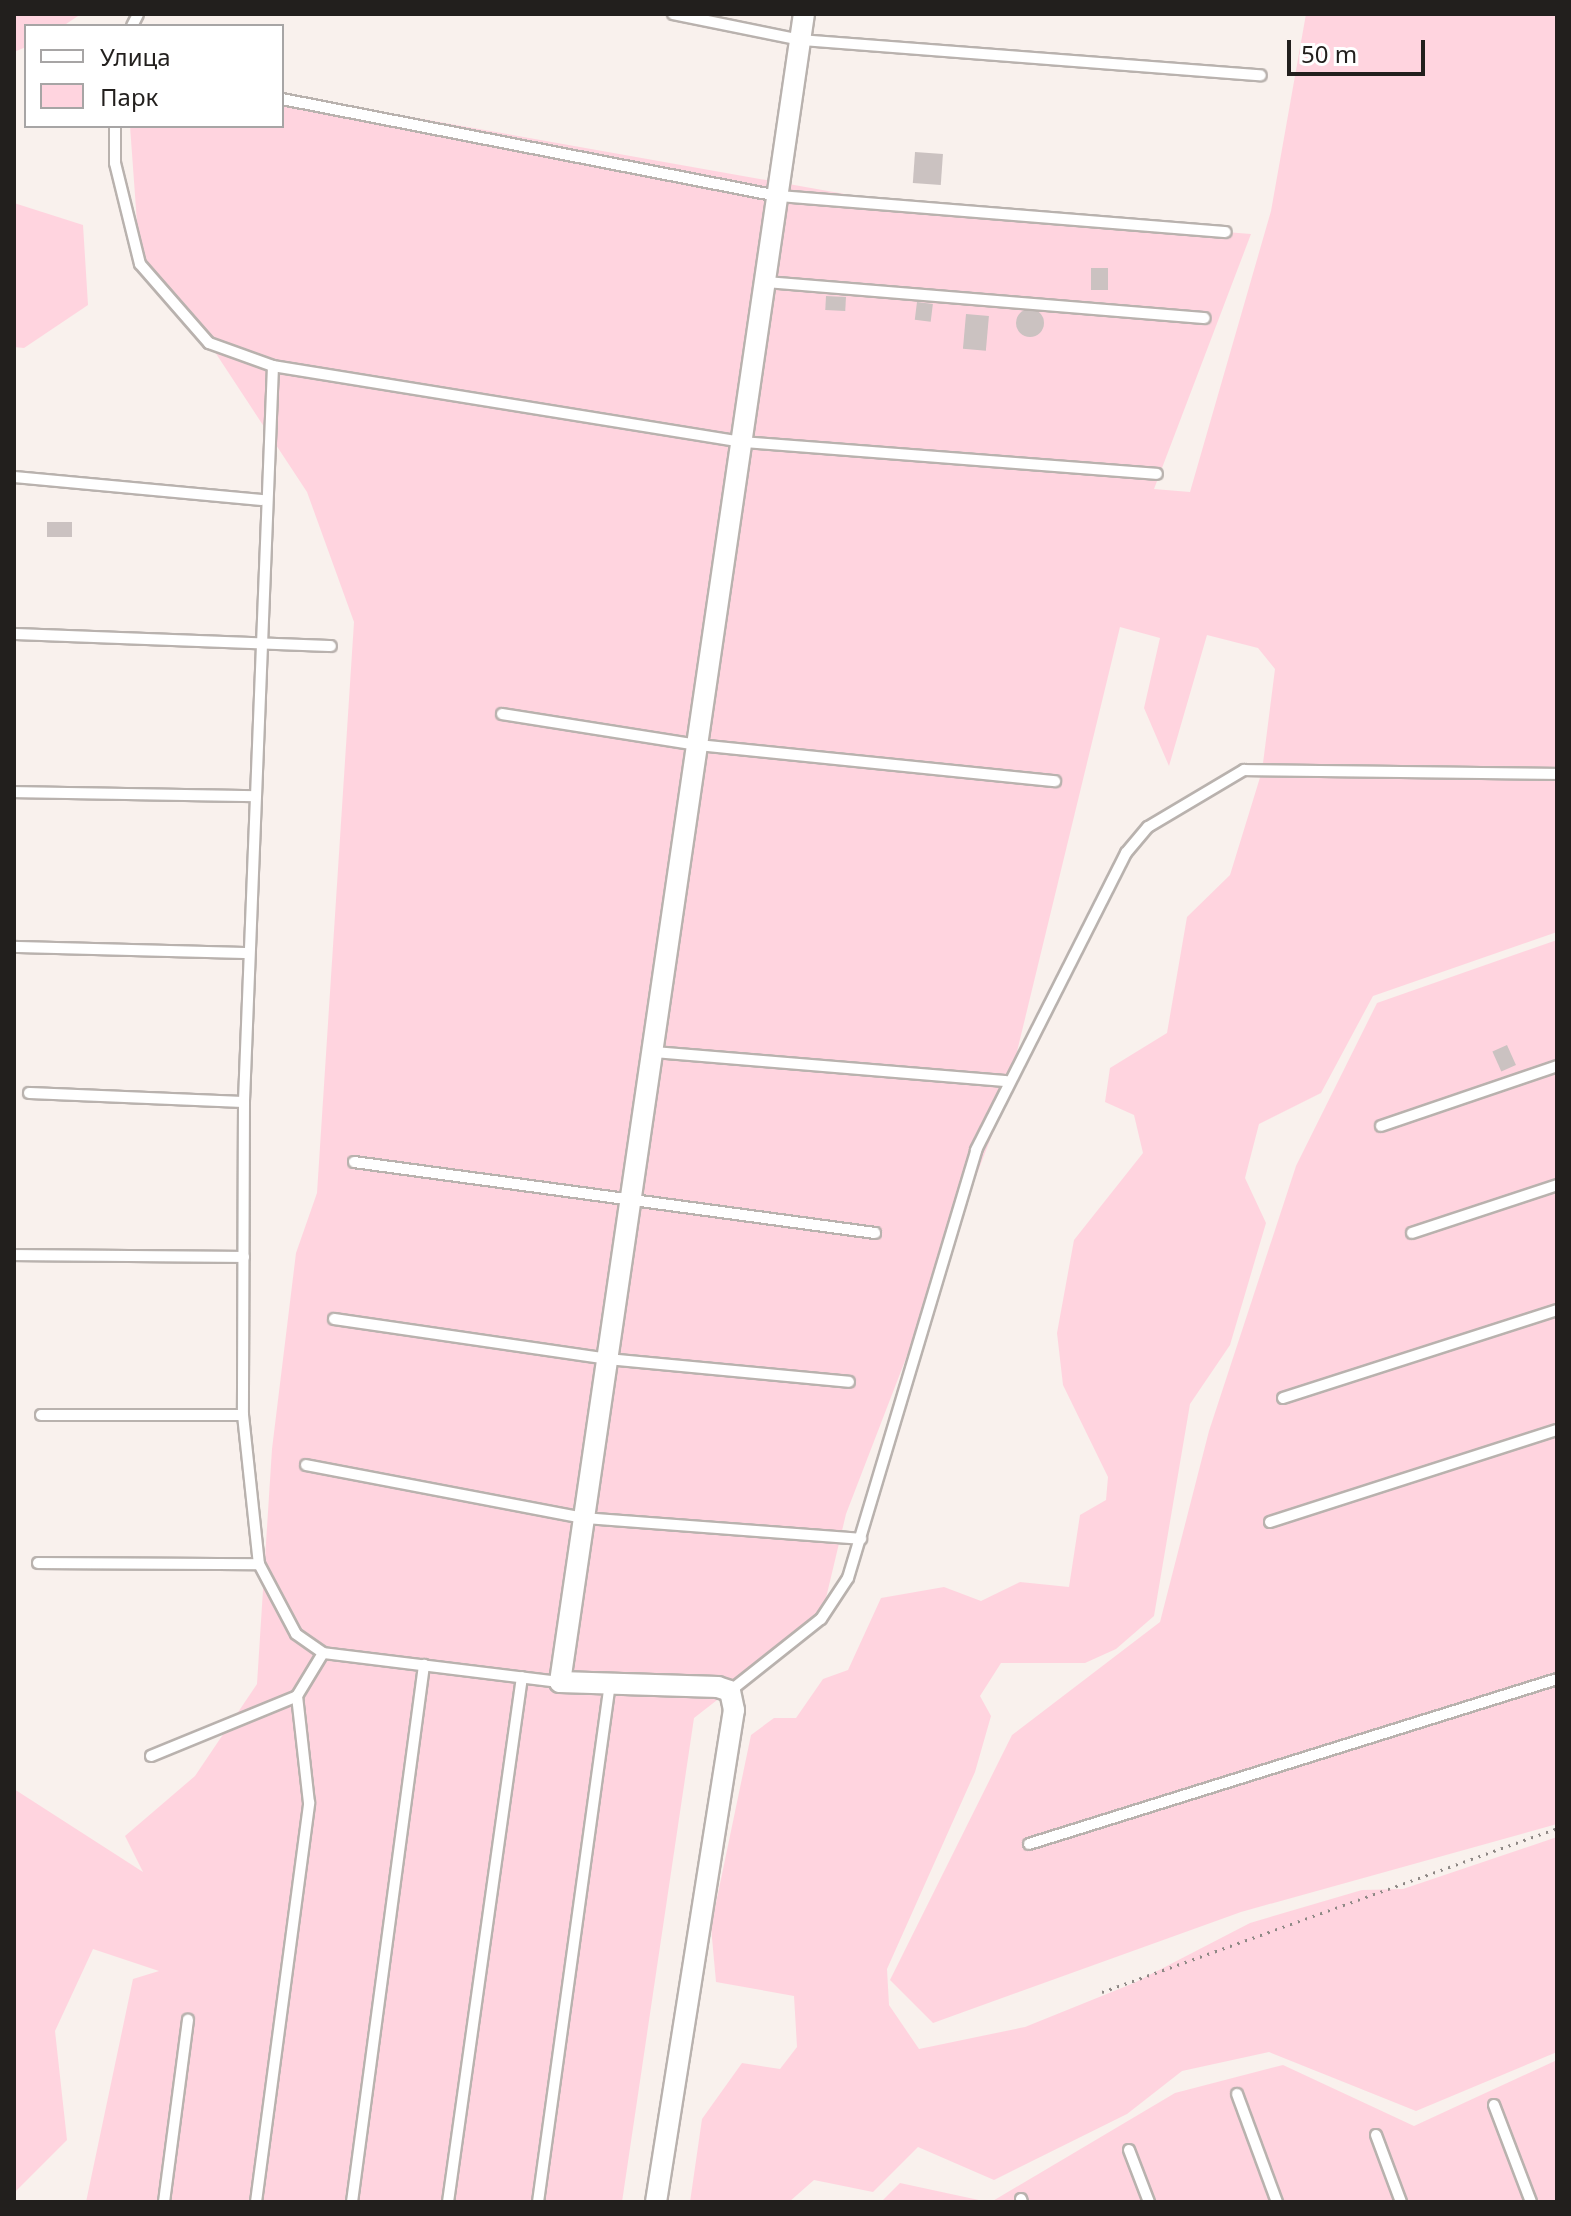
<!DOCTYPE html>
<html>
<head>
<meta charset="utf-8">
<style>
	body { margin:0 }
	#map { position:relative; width:1571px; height:2216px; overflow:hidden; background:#f9f1ed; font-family:"Noto Sans",sans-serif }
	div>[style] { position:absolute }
	.green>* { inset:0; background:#ffd4df }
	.building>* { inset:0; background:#cbc2c1; transform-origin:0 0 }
	.round { border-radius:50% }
	.path>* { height:3px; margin-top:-1.5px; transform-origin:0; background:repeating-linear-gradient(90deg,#8e8885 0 2px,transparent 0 8px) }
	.roads { filter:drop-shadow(2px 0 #b9b2ae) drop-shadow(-2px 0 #b9b2ae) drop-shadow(0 2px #b9b2ae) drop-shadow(0 -2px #b9b2ae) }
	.lane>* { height:10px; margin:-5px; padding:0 5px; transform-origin:5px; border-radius:5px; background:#fff }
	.street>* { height:20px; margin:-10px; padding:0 10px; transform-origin:10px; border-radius:10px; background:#fff }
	span { translate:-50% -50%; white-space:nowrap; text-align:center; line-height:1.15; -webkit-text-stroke:7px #fff; paint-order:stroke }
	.frame { position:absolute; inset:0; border:16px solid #221f1d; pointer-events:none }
	.legend { position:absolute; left:24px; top:24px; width:260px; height:104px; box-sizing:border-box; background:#fff; border:2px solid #a7a5a5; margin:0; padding:10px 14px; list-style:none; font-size:24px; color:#221f1d }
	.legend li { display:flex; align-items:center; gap:16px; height:40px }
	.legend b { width:40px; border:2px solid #a7a5a5 }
	.scale { position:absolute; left:1287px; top:40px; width:138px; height:36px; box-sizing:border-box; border:4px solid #221f1d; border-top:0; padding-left:10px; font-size:24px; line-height:28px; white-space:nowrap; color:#221f1d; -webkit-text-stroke:6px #fff; paint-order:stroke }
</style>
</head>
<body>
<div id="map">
	<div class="green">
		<div style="clip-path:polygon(14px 14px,81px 14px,63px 26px,26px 26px,26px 47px,14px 52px)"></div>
		<div style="clip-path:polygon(1306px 14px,1557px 14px,1557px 932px,1373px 996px,1321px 1093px,1259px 1124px,1245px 1178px,1266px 1223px,1230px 1345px,1190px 1404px,1154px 1616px,1116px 1649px,1085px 1663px,1001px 1663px,980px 1696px,991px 1716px,975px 1772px,887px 1969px,889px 2005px,919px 2049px,1025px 2027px,1134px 1983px,1250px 1923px,1362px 1890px,1403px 1889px,1557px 1837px,1557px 2052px,1416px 2111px,1269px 2052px,1182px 2071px,1127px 2114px,994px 2180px,918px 2147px,873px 2192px,814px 2180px,789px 2202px,690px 2202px,702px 2119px,742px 2063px,780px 2069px,797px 2047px,794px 1996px,716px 1982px,711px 1927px,751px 1735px,774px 1718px,796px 1718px,823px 1679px,848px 1670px,881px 1598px,944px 1587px,981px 1601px,1020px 1582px,1069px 1587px,1080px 1515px,1106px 1500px,1108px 1477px,1063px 1385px,1057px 1333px,1074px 1240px,1143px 1153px,1134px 1115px,1105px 1102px,1110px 1068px,1167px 1033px,1187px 917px,1230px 875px,1262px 771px,1275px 669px,1258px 648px,1207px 635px,1169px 766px,1144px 708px,1160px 638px,1120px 627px,1005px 1101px,846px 1514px,821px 1619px,694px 1718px,622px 2202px,86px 2202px,133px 1979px,159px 1971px,93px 1949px,55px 2031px,67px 2140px,14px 2193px,14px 1789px,143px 1872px,125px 1836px,195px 1776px,257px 1684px,272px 1449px,296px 1253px,317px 1193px,354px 622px,307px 492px,209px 343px,140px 264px,130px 126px,282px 126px,282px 94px,923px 208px,1251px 234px,1154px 489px,1190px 492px,1271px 211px)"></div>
		<div style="clip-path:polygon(14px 203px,83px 225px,88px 305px,24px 348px,14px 347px)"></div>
		<div style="clip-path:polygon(1557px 940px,1557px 1824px,1241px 1912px,933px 2023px,890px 1980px,1012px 1735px,1160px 1622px,1209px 1431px,1296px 1166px,1377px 1003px)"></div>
		<div style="clip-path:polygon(1557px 2060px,1557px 2202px,991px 2202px,1175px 2093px,1283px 2065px,1414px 2126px)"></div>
		<div style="clip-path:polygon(900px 2183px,988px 2202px,881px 2202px)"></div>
	</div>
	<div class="building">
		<div style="left:915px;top:152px;width:28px;height:31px;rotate:4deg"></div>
		<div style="left:1091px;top:268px;width:17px;height:22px"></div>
		<div style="left:826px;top:296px;width:20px;height:14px;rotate:3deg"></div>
		<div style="left:917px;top:302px;width:16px;height:18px;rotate:7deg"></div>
		<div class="round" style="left:1016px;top:309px;width:28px;height:28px"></div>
		<div style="left:966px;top:314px;width:23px;height:35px;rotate:5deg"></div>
		<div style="left:47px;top:522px;width:25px;height:15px"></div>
		<div style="left:1507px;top:1045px;width:22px;height:16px;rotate:66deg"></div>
	</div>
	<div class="path">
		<div style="left:1102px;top:1992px;width:484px;rotate:-19.8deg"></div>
	</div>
	<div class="roads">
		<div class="lane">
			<div style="left:673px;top:14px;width:131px;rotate:11.5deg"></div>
			<div style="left:801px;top:40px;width:461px;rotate:4.4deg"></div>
			<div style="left:132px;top:26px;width:13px;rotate:-63deg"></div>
			<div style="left:282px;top:99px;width:505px;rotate:11.07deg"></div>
			<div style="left:778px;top:196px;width:449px;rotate:4.6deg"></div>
			<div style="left:115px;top:126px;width:37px;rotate:90deg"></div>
			<div style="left:115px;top:163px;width:104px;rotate:76.1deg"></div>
			<div style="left:140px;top:264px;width:105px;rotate:48.9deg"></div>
			<div style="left:209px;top:343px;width:68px;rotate:19.8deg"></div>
			<div style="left:273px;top:366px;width:476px;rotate:9.2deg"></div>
			<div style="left:743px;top:442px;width:415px;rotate:4.4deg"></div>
			<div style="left:765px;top:282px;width:441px;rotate:4.7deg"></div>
			<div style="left:273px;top:366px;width:737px;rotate:92.26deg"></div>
			<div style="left:244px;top:1102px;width:313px;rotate:90.2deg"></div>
			<div style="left:243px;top:1415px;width:150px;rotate:83.9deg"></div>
			<div style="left:259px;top:1564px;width:79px;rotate:62.1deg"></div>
			<div style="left:296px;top:1634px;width:33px;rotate:35deg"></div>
			<div style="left:323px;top:1653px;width:239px;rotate:7deg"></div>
			<div style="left:14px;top:477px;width:249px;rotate:5.3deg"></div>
			<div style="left:14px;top:634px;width:317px;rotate:2.2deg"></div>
			<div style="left:502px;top:714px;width:198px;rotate:9deg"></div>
			<div style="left:698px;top:745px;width:359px;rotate:5.8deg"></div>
			<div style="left:14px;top:792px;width:239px;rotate:1deg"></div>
			<div style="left:14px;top:947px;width:235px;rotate:1.5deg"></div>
			<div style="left:653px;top:1052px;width:354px;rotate:4.7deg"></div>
			<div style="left:29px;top:1093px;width:215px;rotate:2.4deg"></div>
			<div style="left:1381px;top:1126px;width:186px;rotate:-18.8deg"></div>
			<div style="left:354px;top:1162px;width:526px;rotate:7.76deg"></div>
			<div style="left:1412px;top:1233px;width:153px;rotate:-18.3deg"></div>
			<div style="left:14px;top:1255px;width:230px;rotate:0.5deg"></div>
			<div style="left:334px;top:1319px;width:276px;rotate:8.3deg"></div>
			<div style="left:607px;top:1359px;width:243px;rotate:5.4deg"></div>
			<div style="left:1283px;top:1398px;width:288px;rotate:-17.8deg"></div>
			<div style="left:41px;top:1415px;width:202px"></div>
			<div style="left:306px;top:1465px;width:283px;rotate:10.8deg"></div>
			<div style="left:584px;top:1518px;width:278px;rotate:4.3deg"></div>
			<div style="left:1270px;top:1522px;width:301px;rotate:-17.8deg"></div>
			<div style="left:38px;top:1563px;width:221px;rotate:0.3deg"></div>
			<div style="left:730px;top:1691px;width:116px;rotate:-38.4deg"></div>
			<div style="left:821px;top:1619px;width:49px;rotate:-56.6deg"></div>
			<div style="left:848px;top:1578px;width:447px;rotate:-73.3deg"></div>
			<div style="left:976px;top:1150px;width:333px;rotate:-63.2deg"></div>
			<div style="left:1126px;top:853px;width:34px;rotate:-50deg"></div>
			<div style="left:1148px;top:827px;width:112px;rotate:-30.7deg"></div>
			<div style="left:1244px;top:770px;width:313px;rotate:0.7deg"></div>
			<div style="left:151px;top:1756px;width:158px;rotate:-22.3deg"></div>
			<div style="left:297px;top:1696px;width:50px;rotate:-58.8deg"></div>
			<div style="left:1029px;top:1844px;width:553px;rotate:-17.35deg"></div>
			<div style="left:1237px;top:2094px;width:115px;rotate:69.7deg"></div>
			<div style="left:1494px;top:2105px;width:104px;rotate:69.1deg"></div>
			<div style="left:1376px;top:2135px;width:72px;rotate:69.5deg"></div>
			<div style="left:1129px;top:2150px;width:56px;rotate:69deg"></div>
			<div style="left:1021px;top:2199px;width:3px;rotate:72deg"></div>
			<div style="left:164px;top:2202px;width:184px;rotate:-82.5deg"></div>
			<div style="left:256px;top:2202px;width:403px;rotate:-82.4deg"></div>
			<div style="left:309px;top:1803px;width:108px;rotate:-96.4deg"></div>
			<div style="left:352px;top:2202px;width:542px;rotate:-82.36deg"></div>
			<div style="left:448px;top:2202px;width:530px;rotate:-81.98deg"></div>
			<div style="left:538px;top:2202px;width:524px;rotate:-82.1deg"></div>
		</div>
		<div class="street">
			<div style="left:656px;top:2202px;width:498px;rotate:-81deg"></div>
			<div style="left:734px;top:1710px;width:19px;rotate:-102deg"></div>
			<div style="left:730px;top:1691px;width:13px;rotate:-162deg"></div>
			<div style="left:718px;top:1687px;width:158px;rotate:-178.2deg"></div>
			<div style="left:560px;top:1682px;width:1686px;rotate:-81.68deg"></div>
		</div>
	</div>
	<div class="frame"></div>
	<ul class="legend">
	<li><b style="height:10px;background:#fff"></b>Улица</li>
	<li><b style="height:22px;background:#ffd4df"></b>Парк</li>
	</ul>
	<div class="scale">50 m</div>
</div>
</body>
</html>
